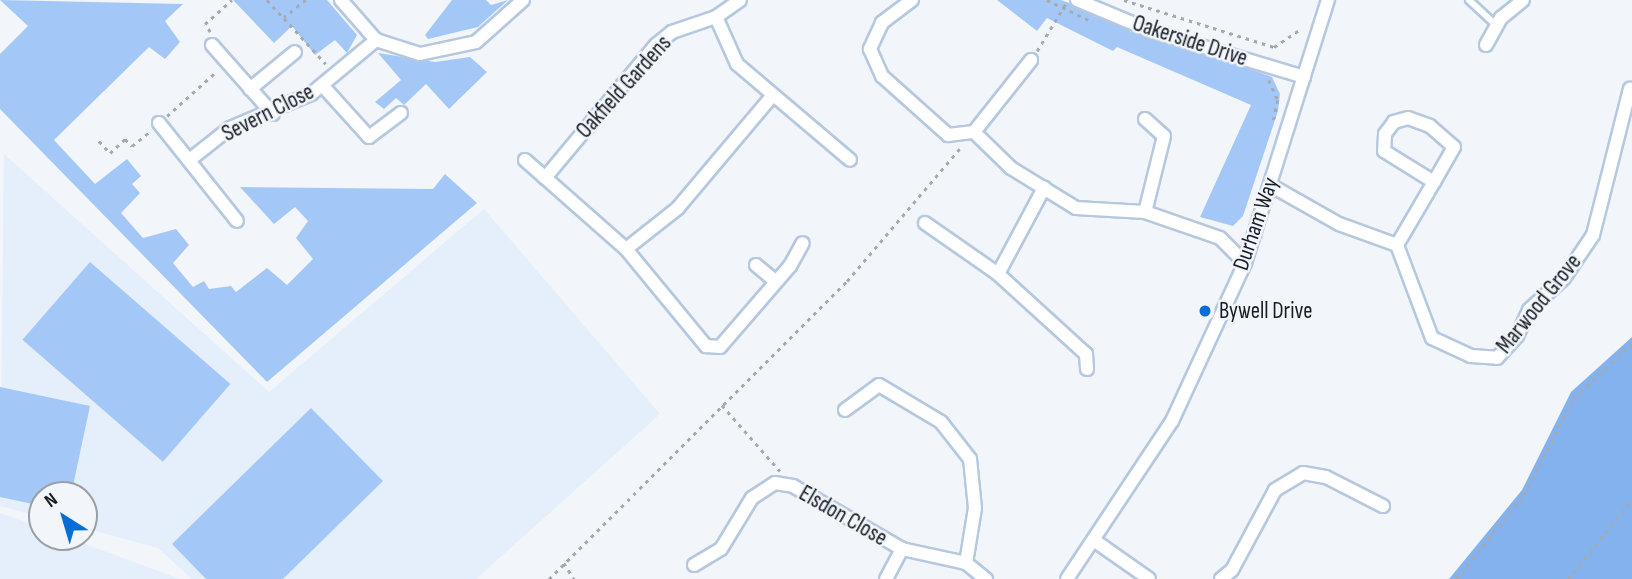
<!DOCTYPE html>
<html>
<head>
<meta charset="utf-8">
<style>
	body { margin:0 }
	#map { position:relative; width:1632px; height:579px; overflow:hidden; background:#f2f6fa; font-family:"Sofia Sans Condensed",sans-serif }
	div>[style] { position:absolute }
	.built>* { inset:0; background:#e5eefb }
	.green>* { inset:0; background:#a3c8f8; transform-origin:0 0 }
	.forest>* { inset:0; background:#84b2ee }
	.path>* { height:2.5px; margin-top:-1.25px; transform-origin:0; background:repeating-linear-gradient(90deg,#a6aab0 0 3.5px,transparent 0 8.5px) }
	.roads { filter:drop-shadow(2px 0 #b6c8df) drop-shadow(-2px 0 #b6c8df) drop-shadow(0 2px #b6c8df) drop-shadow(0 -2px #b6c8df) }
	.service>* { height:6px; margin:-3px; padding:0 3px; transform-origin:3px; border-radius:3px; background:#fff }
	.minor>* { height:12px; margin:-6px; padding:0 6px; transform-origin:6px; border-radius:6px; background:#fff }
	.dots>* { width:19px; height:19px; translate:-50% -50%; box-sizing:border-box; border:4px solid #f2f6fa; border-radius:50% }
	span { translate:-50% -50%; white-space:nowrap; text-align:center; line-height:1.15; -webkit-text-stroke:5px #f2f6fa; paint-order:stroke }
	.street-label { font-size:23px; color:#171d26 }
	.poi-label { font-size:23px; color:#171d26 }
	.left { translate:0 -50%; text-align:left }
	.north { position:absolute; left:28px; top:481px; width:70px; height:70px; box-sizing:border-box; background:#f2f6fa; border:2px solid #9a9fa5; border-radius:50%; rotate:323deg; font-size:19px; font-weight:700; line-height:28px; text-align:center; color:#171d26 }
	.north::after { content:''; display:block; margin:auto; width:24px; height:32px; background:#056ed6; clip-path:polygon(50% 0,100% 100%,50% 72%,0 100%) }
</style>
</head>
<body>
<div id="map">
	<div class="built">
		<div style="clip-path:polygon(4px 154px,269px 392px,484px 209px,660px 414px,476px 579px,192px 579px,158px 548px,84px 528px,84px 495px,42px 495px,42px 517px,0 506px)"></div>
		<div style="clip-path:polygon(0 513px,42px 528px,42px 537px,66px 537px,180px 579px,0 579px)"></div>
	</div>
	<div class="green">
		<div style="clip-path:polygon(0 0,183px 4px,165px 21px,180px 42px,165px 59px,149px 47px,54px 140px,95px 184px,127px 159px,141px 176px,132px 184px,140px 193px,121px 213px,143px 238px,176px 229px,189px 245px,173px 263px,193px 287px,204px 281px,209px 289px,231px 286px,236px 292px,267px 268px,287px 285px,313px 259px,296px 238px,308px 221px,295px 207px,274px 224px,240px 187px,433px 189px,445px 174px,477px 203px,267px 382px,0 109px,0 54px,28px 26px)"></div>
		<div style="clip-path:polygon(233px 0,327px 0,357px 35px,347px 53px,335px 40px,315px 55px,292px 26px,274px 43px)"></div>
		<div style="clip-path:polygon(452px 0,486px 0,491px 5px,508px 0,478px 27px,428px 39px,425px 35px)"></div>
		<div style="clip-path:polygon(997px 0,1061px 0,1272px 77px,1280px 94px,1278px 111px,1243px 216px,1233px 226px,1200px 217px,1251px 105px,1117px 47px,1113px 51px,1047px 18px,1037px 31px)"></div>
		<div style="clip-path:polygon(378px 53px,435px 62px,470px 57px,487px 72px,449px 109px,426px 84px,404px 105px,396px 98px,384px 109px,375px 102px,401px 80px)"></div>
		<div style="left:90px;top:262px;width:186px;height:103px;rotate:41deg"></div>
		<div style="clip-path:polygon(0 387px,90px 406px,71px 495px,42px 495px,42px 506px,0 497px)"></div>
		<div style="clip-path:polygon(311px 408px,383px 481px,283px 579px,206px 579px,172px 544px)"></div>
	</div>
	<div class="forest">
		<div style="clip-path:polygon(1632px 337px,1632px 579px,1449px 579px,1522px 490px,1571px 392px)"></div>
	</div>
	<div class="path">
		<div style="left:267px;top:0;width:25px;rotate:47deg"></div>
		<div style="left:306px;top:0;width:28px;rotate:141deg"></div>
		<div style="left:284px;top:18px;width:62px;rotate:47.6deg"></div>
		<div style="left:1047px;top:0;width:51px;rotate:25.6deg"></div>
		<div style="left:1124px;top:0;width:157px;rotate:17.4deg"></div>
		<div style="left:1274px;top:47px;width:29px;rotate:-34deg"></div>
		<div style="left:210px;top:32px;width:9px;rotate:-122deg"></div>
		<div style="left:205px;top:24px;width:36px;rotate:-42deg"></div>
		<div style="left:1037px;top:51px;width:56px;rotate:-58.9deg"></div>
		<div style="left:1269px;top:80px;width:22px;rotate:66deg"></div>
		<div style="left:1278px;top:100px;width:24px;rotate:102deg"></div>
		<div style="left:167px;top:116px;width:67px;rotate:-42deg"></div>
		<div style="left:99px;top:141px;width:16px;rotate:47deg"></div>
		<div style="left:110px;top:153px;width:21px;rotate:-43deg"></div>
		<div style="left:125px;top:139px;width:10px;rotate:45deg"></div>
		<div style="left:132px;top:146px;width:22px;rotate:-39deg"></div>
		<div style="left:722px;top:405px;width:88px;rotate:48.7deg"></div>
		<div style="left:564px;top:563px;width:19px;rotate:58deg"></div>
		<div style="left:549px;top:579px;width:421px;rotate:-45deg"></div>
		<div style="left:847px;top:281px;width:175px;rotate:-49.6deg"></div>
		<div style="left:1456px;top:579px;width:108px;rotate:-51deg"></div>
		<div style="left:1524px;top:495px;width:109px;rotate:-62.7deg"></div>
		<div style="left:1574px;top:398px;width:79px;rotate:-43deg"></div>
		<div style="left:1568px;top:579px;width:102px;rotate:-51.3deg"></div>
	</div>
	<div class="roads">
		<div class="service">
			<div style="left:1469px;top:0;width:38px;rotate:43deg"></div>
		</div>
		<div class="minor">
			<div style="left:341px;top:0;width:53px;rotate:48.8deg"></div>
			<div style="left:376px;top:40px;width:46px;rotate:17.7deg"></div>
			<div style="left:420px;top:54px;width:57px;rotate:-12.1deg"></div>
			<div style="left:476px;top:42px;width:63px;rotate:-41.8deg"></div>
			<div style="left:912px;top:0;width:38px;rotate:143deg"></div>
			<div style="left:882px;top:23px;width:29px;rotate:115deg"></div>
			<div style="left:870px;top:49px;width:30px;rotate:66deg"></div>
			<div style="left:882px;top:76px;width:89px;rotate:41.8deg"></div>
			<div style="left:948px;top:135px;width:26px;rotate:-7deg"></div>
			<div style="left:974px;top:132px;width:52px;rotate:44.2deg"></div>
			<div style="left:1011px;top:168px;width:76px;rotate:31.6deg"></div>
			<div style="left:1076px;top:208px;width:69px;rotate:3.3deg"></div>
			<div style="left:1145px;top:212px;width:79px;rotate:19.1deg"></div>
			<div style="left:1220px;top:238px;width:35px;rotate:45deg"></div>
			<div style="left:1077px;top:0;width:80px;rotate:22.7deg"></div>
			<div style="left:1151px;top:31px;width:160px;rotate:16.7deg"></div>
			<div style="left:716px;top:17px;width:51px;rotate:65.9deg"></div>
			<div style="left:737px;top:64px;width:148px;rotate:40.3deg"></div>
			<div style="left:212px;top:45px;width:92px;rotate:48.5deg"></div>
			<div style="left:1486px;top:45px;width:31px;rotate:-61deg"></div>
			<div style="left:1501px;top:18px;width:28px;rotate:-39deg"></div>
			<div style="left:322px;top:85px;width:70px;rotate:47.9deg"></div>
			<div style="left:369px;top:137px;width:40px;rotate:-37deg"></div>
			<div style="left:250px;top:89px;width:58px;rotate:-39.4deg"></div>
			<div style="left:773px;top:95px;width:148px;rotate:130.1deg"></div>
			<div style="left:678px;top:208px;width:66px;rotate:141.7deg"></div>
			<div style="left:626px;top:249px;width:126px;rotate:50.5deg"></div>
			<div style="left:706px;top:346px;width:14px;rotate:4deg"></div>
			<div style="left:720px;top:347px;width:107px;rotate:-49.2deg"></div>
			<div style="left:790px;top:266px;width:26px;rotate:-61deg"></div>
			<div style="left:1145px;top:119px;width:25px;rotate:42deg"></div>
			<div style="left:1164px;top:136px;width:78px;rotate:104deg"></div>
			<div style="left:159px;top:123px;width:125px;rotate:51.5deg"></div>
			<div style="left:974px;top:132px;width:92px;rotate:-51.6deg"></div>
			<div style="left:192px;top:158px;width:48px;rotate:-38.3deg"></div>
			<div style="left:230px;top:128px;width:88px;rotate:-22.8deg"></div>
			<div style="left:311px;top:94px;width:85px;rotate:-39.7deg"></div>
			<div style="left:525px;top:160px;width:135px;rotate:41.4deg"></div>
			<div style="left:545px;top:178px;width:173px;rotate:-50.2deg"></div>
			<div style="left:656px;top:45px;width:21px;rotate:-39deg"></div>
			<div style="left:672px;top:32px;width:46px;rotate:-18.8deg"></div>
			<div style="left:716px;top:17px;width:29px;rotate:-35deg"></div>
			<div style="left:1270px;top:185px;width:79px;rotate:29.5deg"></div>
			<div style="left:1339px;top:224px;width:62px;rotate:19.9deg"></div>
			<div style="left:1397px;top:245px;width:73px;rotate:-59.6deg"></div>
			<div style="left:1434px;top:182px;width:40px;rotate:-60.3deg"></div>
			<div style="left:1454px;top:147px;width:32px;rotate:-139deg"></div>
			<div style="left:1430px;top:126px;width:23px;rotate:-160deg"></div>
			<div style="left:1408px;top:118px;width:15px;rotate:164deg"></div>
			<div style="left:1394px;top:122px;width:15px;rotate:127deg"></div>
			<div style="left:1385px;top:134px;width:17px;rotate:93deg"></div>
			<div style="left:1384px;top:151px;width:59px;rotate:31.8deg"></div>
			<div style="left:925px;top:223px;width:89px;rotate:34.9deg"></div>
			<div style="left:998px;top:274px;width:119px;rotate:42.3deg"></div>
			<div style="left:1086px;top:354px;width:15px;rotate:86deg"></div>
			<div style="left:1397px;top:245px;width:99px;rotate:69.4deg"></div>
			<div style="left:1432px;top:338px;width:43px;rotate:24.8deg"></div>
			<div style="left:1471px;top:356px;width:26px;rotate:4deg"></div>
			<div style="left:1497px;top:358px;width:30px;rotate:-48deg"></div>
			<div style="left:1517px;top:336px;width:29px;rotate:-65deg"></div>
			<div style="left:1529px;top:310px;width:47px;rotate:-42.4deg"></div>
			<div style="left:1564px;top:278px;width:52px;rotate:-56deg"></div>
			<div style="left:1593px;top:235px;width:151px;rotate:-75.8deg"></div>
			<div style="left:756px;top:265px;width:26px;rotate:40deg"></div>
			<div style="left:998px;top:274px;width:98px;rotate:-61.9deg"></div>
			<div style="left:845px;top:410px;width:42px;rotate:-36.3deg"></div>
			<div style="left:879px;top:385px;width:72px;rotate:30.8deg"></div>
			<div style="left:941px;top:422px;width:47px;rotate:51.9deg"></div>
			<div style="left:970px;top:459px;width:49px;rotate:84.2deg"></div>
			<div style="left:975px;top:508px;width:56px;rotate:99.3deg"></div>
			<div style="left:1095px;top:541px;width:66px;rotate:35.1deg"></div>
			<div style="left:694px;top:565px;width:31px;rotate:-31deg"></div>
			<div style="left:721px;top:549px;width:60px;rotate:-58.7deg"></div>
			<div style="left:752px;top:498px;width:27px;rotate:-33deg"></div>
			<div style="left:775px;top:483px;width:18px;rotate:9deg"></div>
			<div style="left:793px;top:486px;width:126px;rotate:30deg"></div>
			<div style="left:902px;top:549px;width:66px;rotate:12.3deg"></div>
			<div style="left:966px;top:563px;width:26px;rotate:39deg"></div>
			<div style="left:886px;top:579px;width:34px;rotate:-62deg"></div>
			<div style="left:1067px;top:579px;width:190px;rotate:-56.4deg"></div>
			<div style="left:1172px;top:421px;width:174px;rotate:-65.2deg"></div>
			<div style="left:1245px;top:263px;width:276px;rotate:-72.5deg"></div>
			<div style="left:1221px;top:579px;width:14px;rotate:-39deg"></div>
			<div style="left:1232px;top:570px;width:91px;rotate:-61.7deg"></div>
			<div style="left:1275px;top:490px;width:33px;rotate:-31deg"></div>
			<div style="left:1303px;top:473px;width:23px;rotate:10deg"></div>
			<div style="left:1326px;top:477px;width:64px;rotate:27deg"></div>
		</div>
	</div>
	<div class="dots">
		<div style="left:1205px;top:311px;background:#056ed6"></div>
	</div>
	<div class="street-label">
		<span style="left:1190px;top:41px;rotate:18deg">Oakerside Drive</span>
		<span style="left:624px;top:87px;rotate:-48deg">Oakfield Gardens</span>
		<span style="left:268px;top:113px;rotate:-27deg">Severn Close</span>
		<span style="left:1256px;top:224px;rotate:-71deg">Durham Way</span>
		<span style="left:1539px;top:304px;rotate:-51deg">Marwood Grove</span>
		<span style="left:843px;top:516px;rotate:30deg">Elsdon Close</span>
	</div>
	<div class="poi-label">
		<span class="left" style="left:1219px;top:311px">Bywell Drive</span>
	</div>
	<div class="north">N</div>
</div>
</body>
</html>
